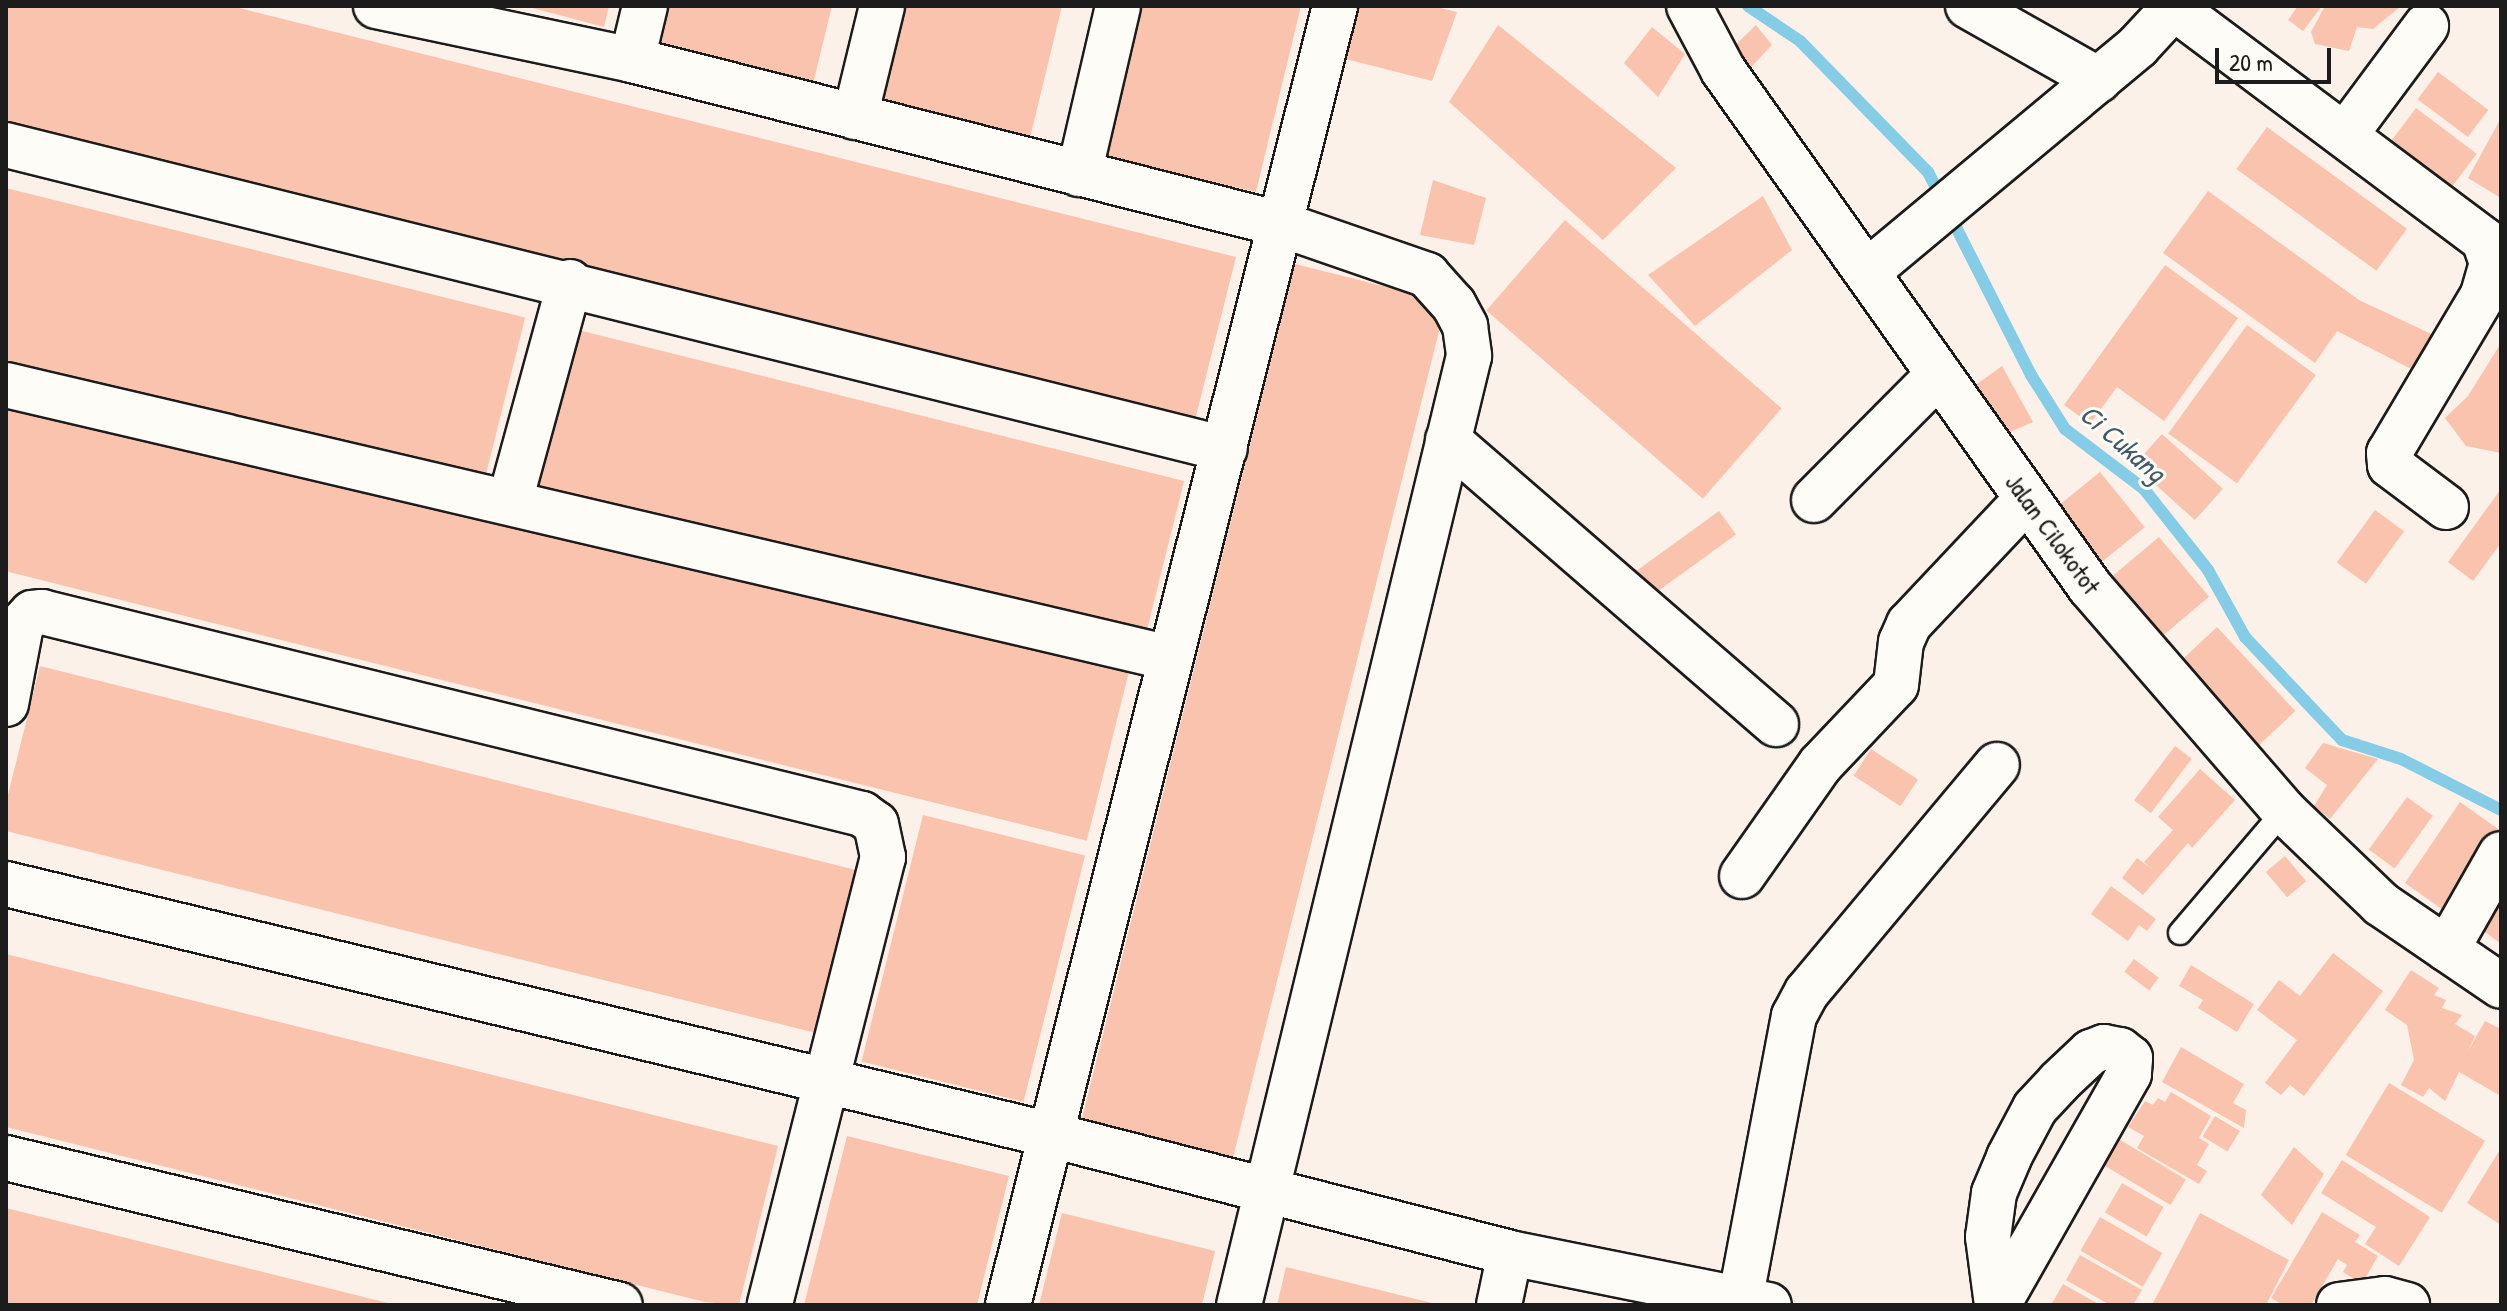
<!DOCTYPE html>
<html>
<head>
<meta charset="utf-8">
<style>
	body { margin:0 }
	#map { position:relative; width:2507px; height:1311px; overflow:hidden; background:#fcf1e8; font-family:"Patrick Hand",sans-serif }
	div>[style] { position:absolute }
	.stream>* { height:12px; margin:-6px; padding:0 6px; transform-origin:6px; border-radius:6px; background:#85cde6 }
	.building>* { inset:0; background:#fac3ad; transform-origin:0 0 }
	.roads { filter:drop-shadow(2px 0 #1c1c1c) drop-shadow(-2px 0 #1c1c1c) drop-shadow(0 2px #1c1c1c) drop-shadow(0 -2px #1c1c1c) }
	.service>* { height:22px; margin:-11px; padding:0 11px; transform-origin:11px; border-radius:11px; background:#fdfcf7 }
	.minor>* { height:44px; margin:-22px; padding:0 22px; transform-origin:22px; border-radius:22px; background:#fdfcf7 }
	.tertiary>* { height:44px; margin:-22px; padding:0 22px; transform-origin:22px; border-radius:22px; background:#fdfcf7 }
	span { translate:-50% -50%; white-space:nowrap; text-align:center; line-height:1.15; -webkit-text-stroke:6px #fdfcf7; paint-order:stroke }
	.street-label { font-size:26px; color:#1c1c1c }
	.water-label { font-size:28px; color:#415a63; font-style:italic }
	.frame { position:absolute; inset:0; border:8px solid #1c1c1c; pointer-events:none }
	.scale { position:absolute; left:2215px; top:48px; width:116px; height:36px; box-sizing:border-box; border:4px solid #1c1c1c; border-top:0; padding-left:10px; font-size:24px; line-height:28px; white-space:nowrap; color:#1c1c1c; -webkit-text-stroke:6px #fdfcf7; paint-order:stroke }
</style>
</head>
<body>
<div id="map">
	<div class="stream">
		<div style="left:1748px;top:6px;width:63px;rotate:33.9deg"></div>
		<div style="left:1800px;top:41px;width:183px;rotate:45.7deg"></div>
		<div style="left:1928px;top:172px;width:228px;rotate:63.1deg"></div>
		<div style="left:2031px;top:375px;width:64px;rotate:57.8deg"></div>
		<div style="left:2065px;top:429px;width:99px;rotate:37.2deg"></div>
		<div style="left:2144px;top:489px;width:103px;rotate:51.7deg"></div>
		<div style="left:2208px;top:570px;width:77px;rotate:61.1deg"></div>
		<div style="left:2245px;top:637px;width:88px;rotate:46.8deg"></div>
		<div style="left:2305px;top:701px;width:54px;rotate:46.5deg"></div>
		<div style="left:2342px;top:740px;width:62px;rotate:17.9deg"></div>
		<div style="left:2401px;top:759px;width:112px;rotate:27deg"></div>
	</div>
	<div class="building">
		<div style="clip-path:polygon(6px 6px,231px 6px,1236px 257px,1195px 420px,6px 123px)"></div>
		<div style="clip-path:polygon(525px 6px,609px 6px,604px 27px)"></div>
		<div style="clip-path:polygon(670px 6px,832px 6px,813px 84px,660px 48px)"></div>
		<div style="clip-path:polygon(900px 6px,1062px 6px,1029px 142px,877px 105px)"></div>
		<div style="clip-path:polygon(1138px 6px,1301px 6px,1256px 192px,1102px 155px)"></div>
		<div style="clip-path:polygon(1353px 6px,1432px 6px,1457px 12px,1432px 81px,1342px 58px)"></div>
		<div style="clip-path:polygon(2298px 6px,2322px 6px,2303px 31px,2288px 20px)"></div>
		<div style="clip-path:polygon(2325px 6px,2401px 6px,2373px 29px,2357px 27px,2349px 51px,2315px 44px,2311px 32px)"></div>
		<div style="clip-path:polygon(1498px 25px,1676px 168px,1603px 240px,1449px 102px)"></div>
		<div style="clip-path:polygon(1756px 25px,1772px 45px,1740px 79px,1723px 57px)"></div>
		<div style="clip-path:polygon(1652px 27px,1685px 54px,1658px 97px,1624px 63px)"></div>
		<div style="left:2438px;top:72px;width:63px;height:34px;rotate:37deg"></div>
		<div style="left:2416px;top:108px;width:76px;height:44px;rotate:37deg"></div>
		<div style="clip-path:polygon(2501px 118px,2501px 198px,2468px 178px)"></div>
		<div style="left:2267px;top:127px;width:173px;height:52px;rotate:36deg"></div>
		<div style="clip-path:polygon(1433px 180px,1486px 198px,1474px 245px,1420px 235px)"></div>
		<div style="left:6px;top:188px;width:535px;height:173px;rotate:14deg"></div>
		<div style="clip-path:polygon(2208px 191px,2359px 300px,2442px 339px,2419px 373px,2337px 331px,2315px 363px,2163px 253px)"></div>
		<div style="clip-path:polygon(1763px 196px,1792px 250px,1695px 326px,1648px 275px)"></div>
		<div style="left:1565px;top:220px;width:287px;height:120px;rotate:41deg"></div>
		<div style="left:1295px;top:264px;width:156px;height:884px;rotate:14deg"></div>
		<div style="clip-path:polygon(2165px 265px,2238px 318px,2164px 421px,2117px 387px,2090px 424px,2064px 405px)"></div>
		<div style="left:2247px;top:325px;width:85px;height:134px;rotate:36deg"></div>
		<div style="left:566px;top:327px;width:637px;height:168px;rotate:14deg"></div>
		<div style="clip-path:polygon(2501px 343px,2501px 453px,2466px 446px,2445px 418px,2468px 396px)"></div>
		<div style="clip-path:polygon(2002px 366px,2033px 422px,2001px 436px,1994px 412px,1978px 416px,1966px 392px)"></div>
		<div style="left:6px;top:393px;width:1157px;height:173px;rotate:14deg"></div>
		<div style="left:2162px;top:434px;width:82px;height:42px;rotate:42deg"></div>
		<div style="left:2100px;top:472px;width:71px;height:63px;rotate:51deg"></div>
		<div style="clip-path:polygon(2501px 489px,2501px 543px,2473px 581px,2448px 562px)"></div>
		<div style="left:2375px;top:510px;width:36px;height:65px;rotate:36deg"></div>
		<div style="left:1719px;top:511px;width:29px;height:101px;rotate:54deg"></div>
		<div style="left:2159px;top:537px;width:78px;height:72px;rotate:50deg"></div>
		<div style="left:2217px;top:627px;width:115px;height:60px;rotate:47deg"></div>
		<div style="clip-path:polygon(40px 666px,856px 870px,816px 1033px,6px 831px,6px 803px)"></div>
		<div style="clip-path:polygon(2323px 743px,2378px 759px,2330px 819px,2314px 806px,2327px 785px,2305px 768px)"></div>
		<div style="left:2175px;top:746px;width:21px;height:68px;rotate:37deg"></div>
		<div style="left:1871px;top:749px;width:56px;height:32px;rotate:33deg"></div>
		<div style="clip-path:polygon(2200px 769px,2235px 800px,2192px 848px,2188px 843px,2143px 895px,2122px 878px,2137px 858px,2152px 869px,2144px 862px,2173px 830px,2158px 817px)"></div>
		<div style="left:2407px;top:797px;width:32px;height:65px;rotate:36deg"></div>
		<div style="clip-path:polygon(2460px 802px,2501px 831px,2501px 837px,2449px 914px,2405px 883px)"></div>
		<div style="left:923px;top:815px;width:167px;height:254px;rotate:14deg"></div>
		<div style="left:2285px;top:856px;width:33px;height:25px;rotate:50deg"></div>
		<div style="clip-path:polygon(2501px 877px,2501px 944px,2477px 926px)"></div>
		<div style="clip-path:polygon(2111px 886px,2156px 919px,2147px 931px,2139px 925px,2128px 941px,2091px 914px)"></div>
		<div style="clip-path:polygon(2333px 953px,2383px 991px,2304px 1096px,2290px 1085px,2281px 1095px,2265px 1083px,2297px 1040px,2257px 1010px,2279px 980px,2300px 996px)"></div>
		<div style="clip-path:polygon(6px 954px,778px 1146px,739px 1305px,705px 1302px,6px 1127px)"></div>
		<div style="left:2134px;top:959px;width:31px;height:16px;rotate:37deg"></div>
		<div style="clip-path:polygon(2191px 965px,2254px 1004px,2237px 1032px,2198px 1008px,2203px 1000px,2179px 986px)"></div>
		<div style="clip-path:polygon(2411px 970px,2439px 988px,2434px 995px,2446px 1000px,2442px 1008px,2462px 1015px,2455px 1024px,2475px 1036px,2468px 1051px,2485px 1021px,2501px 1029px,2501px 1096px,2459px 1072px,2445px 1101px,2429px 1088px,2423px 1097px,2401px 1085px,2414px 1060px,2407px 1025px,2385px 1010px)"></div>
		<div style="clip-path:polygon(2181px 1047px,2244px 1084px,2233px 1103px,2246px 1110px,2244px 1128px,2162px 1082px)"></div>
		<div style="left:2389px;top:1083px;width:112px;height:84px;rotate:31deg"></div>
		<div style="clip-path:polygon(2171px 1092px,2211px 1116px,2199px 1138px,2209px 1144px,2197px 1165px,2207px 1171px,2199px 1184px,2137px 1148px,2144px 1136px,2128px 1127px,2145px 1101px,2153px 1105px,2158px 1098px,2165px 1102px)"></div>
		<div style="left:2215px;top:1116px;width:29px;height:24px;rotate:31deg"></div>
		<div style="left:2107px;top:1132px;width:92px;height:30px;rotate:31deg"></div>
		<div style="clip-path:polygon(847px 1136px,1009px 1176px,977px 1305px,804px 1305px)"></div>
		<div style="clip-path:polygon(2294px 1147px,2324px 1174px,2292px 1225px,2261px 1195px)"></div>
		<div style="clip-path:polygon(2501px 1148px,2501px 1225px,2467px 1203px)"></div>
		<div style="clip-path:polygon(2342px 1160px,2430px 1217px,2399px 1266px,2365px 1244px,2376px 1227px,2321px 1193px)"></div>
		<div style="left:2122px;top:1183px;width:48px;height:34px;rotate:30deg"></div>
		<div style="clip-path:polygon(6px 1208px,392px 1304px,392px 1305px,6px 1305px)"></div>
		<div style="clip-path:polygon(2322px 1212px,2360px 1235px,2355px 1242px,2378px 1256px,2362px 1284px,2343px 1272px,2347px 1265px,2338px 1259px,2311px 1305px,2283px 1305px,2271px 1298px)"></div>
		<div style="clip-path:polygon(1062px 1213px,1215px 1251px,1202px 1305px,1039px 1305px)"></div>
		<div style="clip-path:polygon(2200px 1213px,2289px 1260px,2266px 1305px,2152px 1305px)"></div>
		<div style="left:2100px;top:1217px;width:72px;height:39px;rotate:30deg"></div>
		<div style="clip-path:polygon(2080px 1255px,2142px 1290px,2133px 1305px,2110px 1305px,2066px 1280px)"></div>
		<div style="clip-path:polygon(1286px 1267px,1436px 1304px,1436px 1305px,1277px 1305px)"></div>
		<div style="clip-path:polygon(2063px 1284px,2100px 1305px,2051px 1305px)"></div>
	</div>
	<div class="roads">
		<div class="service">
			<div style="left:2180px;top:933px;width:160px;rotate:-49.6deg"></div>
		</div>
		<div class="minor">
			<div style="left:376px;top:6px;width:262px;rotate:11.9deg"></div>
			<div style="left:632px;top:60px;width:668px;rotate:14.2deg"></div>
			<div style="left:1280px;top:224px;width:156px;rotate:19.1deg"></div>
			<div style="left:1427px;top:275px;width:40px;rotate:48deg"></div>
			<div style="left:1454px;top:305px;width:24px;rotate:62deg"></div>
			<div style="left:1465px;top:326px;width:30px;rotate:82deg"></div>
			<div style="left:1469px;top:356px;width:976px;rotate:103.62deg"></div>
			<div style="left:1968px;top:6px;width:150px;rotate:29.5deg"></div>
			<div style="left:2174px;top:8px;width:387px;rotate:36.8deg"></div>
			<div style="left:2484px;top:240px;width:24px;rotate:71deg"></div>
			<div style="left:2492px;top:263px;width:33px;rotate:106deg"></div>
			<div style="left:2483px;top:295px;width:184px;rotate:120.7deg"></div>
			<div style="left:2389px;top:453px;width:12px;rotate:85deg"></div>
			<div style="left:2390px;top:465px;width:70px;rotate:36.9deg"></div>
			<div style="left:632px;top:60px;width:56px;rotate:-76.5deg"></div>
			<div style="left:855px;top:117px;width:114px;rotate:-76.3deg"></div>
			<div style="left:2345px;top:135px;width:136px;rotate:-53.4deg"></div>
			<div style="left:6px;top:145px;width:1256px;rotate:14deg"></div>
			<div style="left:1079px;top:174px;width:172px;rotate:-76.9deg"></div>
			<div style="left:1867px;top:272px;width:353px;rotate:-39.8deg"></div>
			<div style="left:2138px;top:46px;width:54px;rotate:-47.2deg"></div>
			<div style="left:6px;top:385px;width:1196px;rotate:13.2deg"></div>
			<div style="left:1448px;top:440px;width:434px;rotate:40.9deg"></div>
			<div style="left:1814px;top:500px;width:177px;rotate:-45.2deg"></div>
			<div style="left:510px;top:501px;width:227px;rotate:-74.7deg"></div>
			<div style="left:6px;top:704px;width:80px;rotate:-79.2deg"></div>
			<div style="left:21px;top:625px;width:16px;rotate:-47deg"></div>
			<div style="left:32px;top:613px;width:10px;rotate:-6deg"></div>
			<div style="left:42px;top:612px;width:845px;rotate:13.84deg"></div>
			<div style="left:862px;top:814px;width:17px;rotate:36deg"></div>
			<div style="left:876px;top:824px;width:34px;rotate:78deg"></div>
			<div style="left:883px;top:857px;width:462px;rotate:104.2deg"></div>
			<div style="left:1742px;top:876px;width:136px;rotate:-54.9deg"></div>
			<div style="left:1820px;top:765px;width:110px;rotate:-46.5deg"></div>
			<div style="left:1896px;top:685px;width:43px;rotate:-83.4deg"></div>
			<div style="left:1901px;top:642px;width:20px;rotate:-66deg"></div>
			<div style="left:1909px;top:624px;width:172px;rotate:-46.7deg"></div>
			<div style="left:6px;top:884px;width:1079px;rotate:13.51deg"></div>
			<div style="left:1055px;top:1136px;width:470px;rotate:14.4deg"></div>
			<div style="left:1510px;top:1253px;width:264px;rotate:11.4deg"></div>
			<div style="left:2447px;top:949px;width:109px;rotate:-60.4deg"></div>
			<div style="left:6px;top:1158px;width:631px;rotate:13.46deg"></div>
			<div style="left:1741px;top:1296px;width:285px;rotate:-79.3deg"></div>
			<div style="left:1794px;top:1016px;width:27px;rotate:-62deg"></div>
			<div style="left:1807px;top:992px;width:296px;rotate:-50.1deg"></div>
			<div style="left:1008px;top:1305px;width:1340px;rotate:-75.87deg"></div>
			<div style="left:1499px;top:1305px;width:53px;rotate:-78.1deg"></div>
			<div style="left:1997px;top:1305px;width:69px;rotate:-97.5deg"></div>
			<div style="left:1988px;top:1237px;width:44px;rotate:-82.2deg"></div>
			<div style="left:1994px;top:1193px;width:39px;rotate:-67deg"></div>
			<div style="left:2009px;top:1157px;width:55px;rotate:-62deg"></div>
			<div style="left:2035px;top:1108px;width:35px;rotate:-47deg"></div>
			<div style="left:2059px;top:1082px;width:44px;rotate:-43.2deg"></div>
			<div style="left:2091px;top:1052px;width:14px;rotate:-21deg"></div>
			<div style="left:2104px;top:1047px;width:16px;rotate:11deg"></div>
			<div style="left:2120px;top:1050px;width:13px;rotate:39deg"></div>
			<div style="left:2130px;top:1058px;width:16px;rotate:94deg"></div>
			<div style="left:2129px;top:1074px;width:266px;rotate:119.6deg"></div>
			<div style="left:2339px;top:1305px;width:46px;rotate:-7.4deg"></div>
			<div style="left:2385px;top:1299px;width:23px;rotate:15deg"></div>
		</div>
		<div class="tertiary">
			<div style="left:1689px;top:6px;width:72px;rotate:62deg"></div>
			<div style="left:1723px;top:70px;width:634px;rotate:54.63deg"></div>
			<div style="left:2090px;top:587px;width:296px;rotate:49.1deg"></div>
			<div style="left:2284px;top:811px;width:134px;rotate:43.8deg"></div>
			<div style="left:2381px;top:904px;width:145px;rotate:34.3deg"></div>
		</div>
	</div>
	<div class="street-label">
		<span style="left:2053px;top:534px;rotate:54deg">Jalan Cilokotot</span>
	</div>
	<div class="water-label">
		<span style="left:2123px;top:443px;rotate:41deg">Ci Cukang</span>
	</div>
	<div class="frame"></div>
	<div class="scale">20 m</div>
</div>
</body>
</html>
